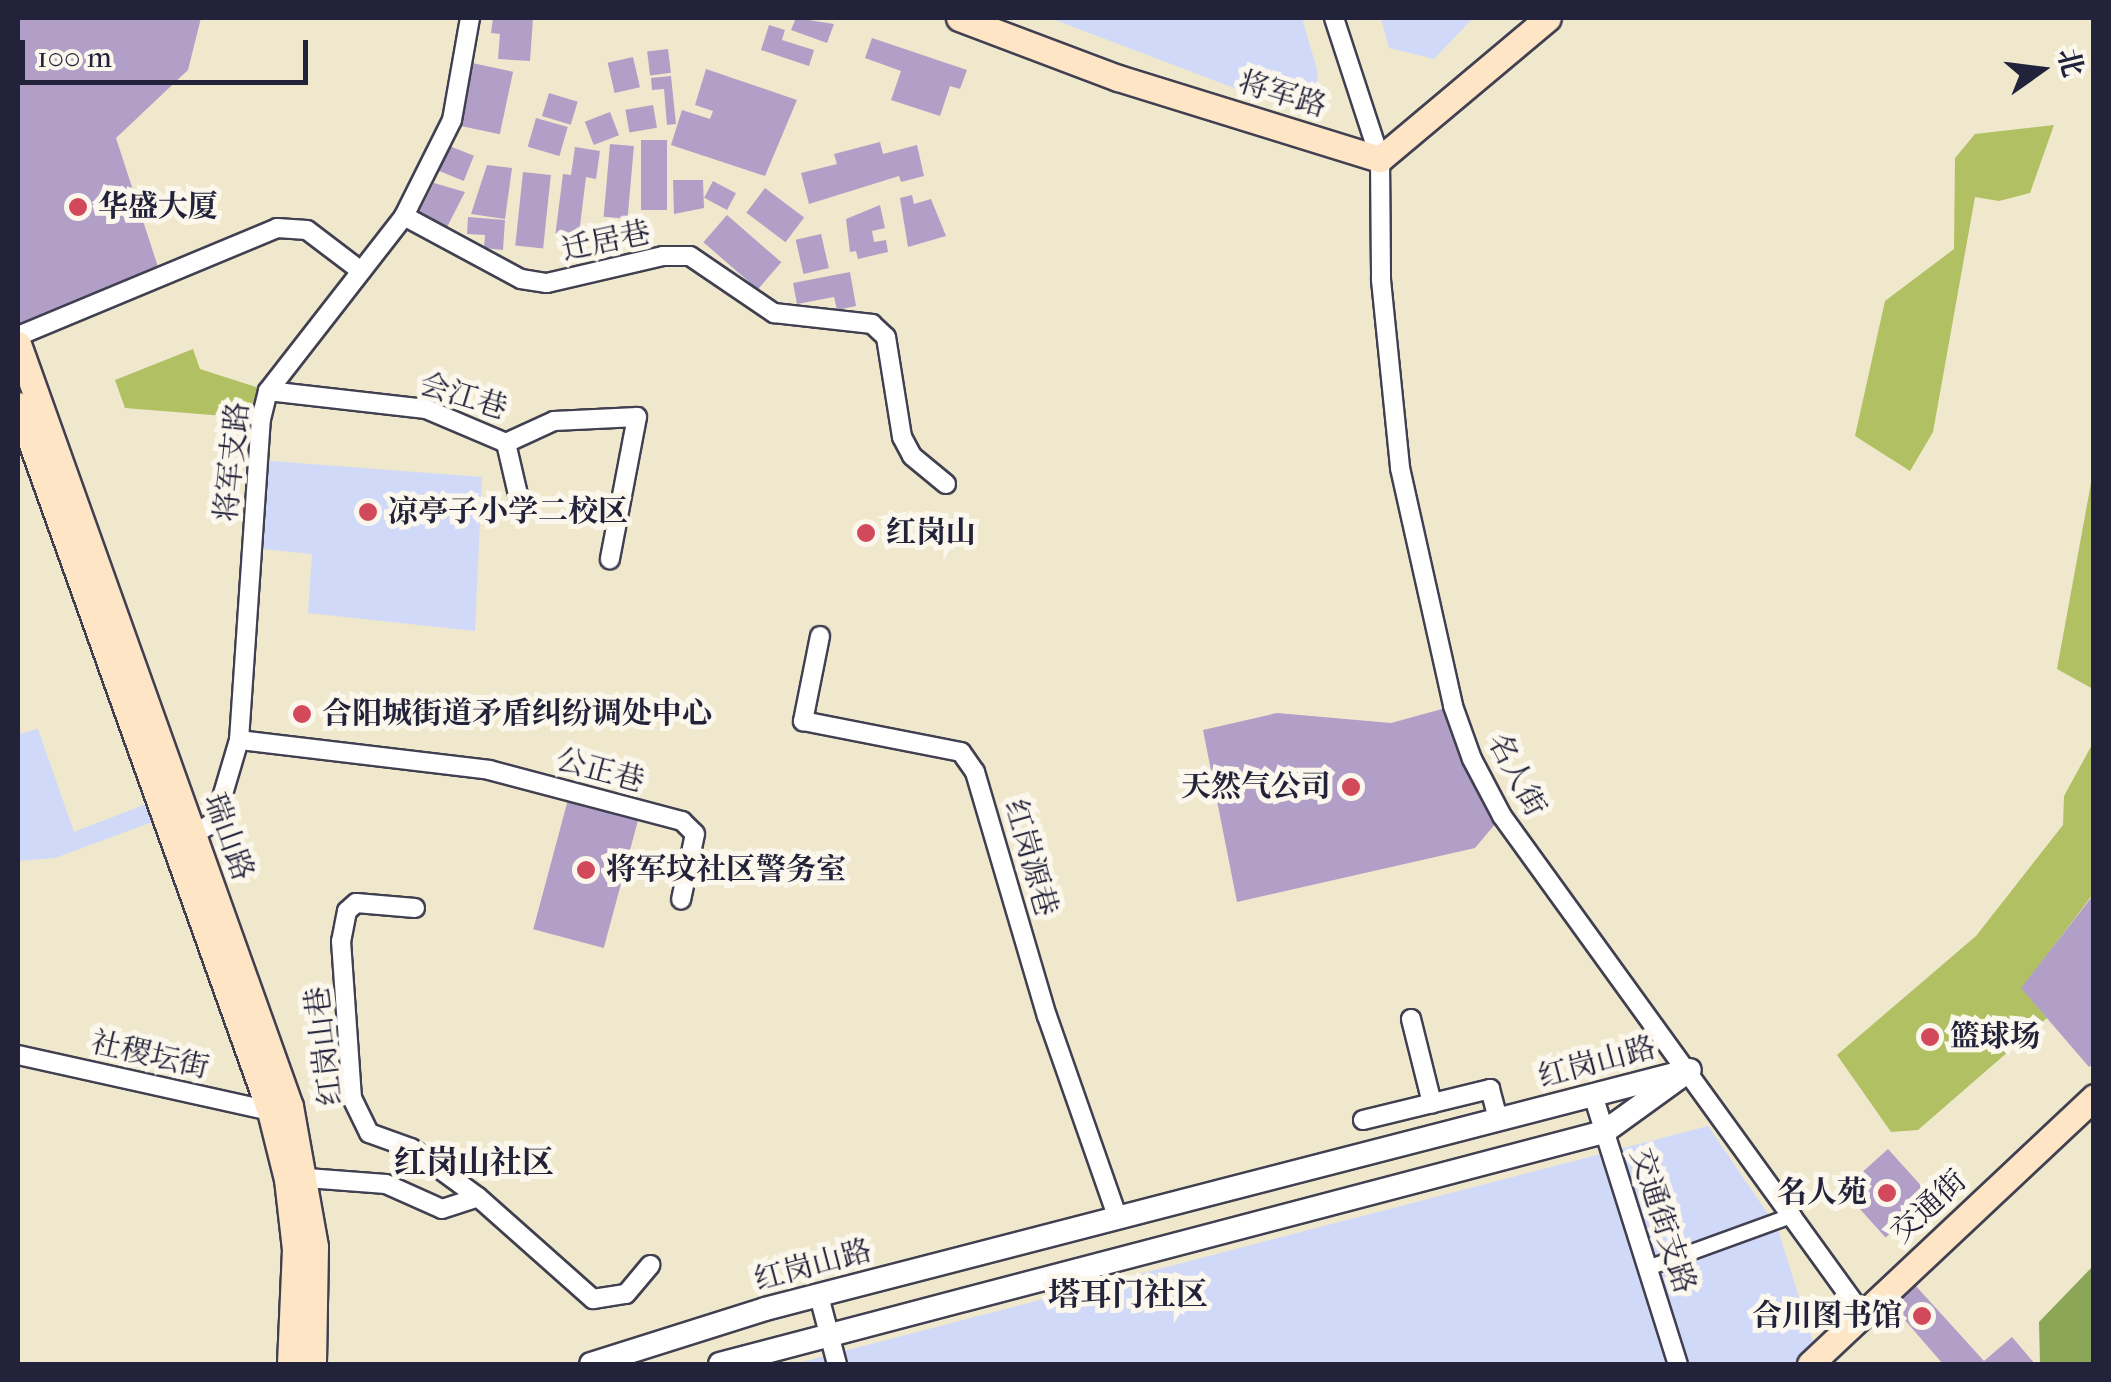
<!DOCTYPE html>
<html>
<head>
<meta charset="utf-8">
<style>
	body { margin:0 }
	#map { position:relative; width:2111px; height:1382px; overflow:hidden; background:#efe8cd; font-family:"IM FELL French Canon","Noto Serif SC",serif }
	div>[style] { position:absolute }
	.built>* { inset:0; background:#d1d9f9 }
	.green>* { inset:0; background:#b1c062 }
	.forest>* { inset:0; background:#8ca658 }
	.building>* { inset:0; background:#b29fc7; transform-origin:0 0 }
	.roads { filter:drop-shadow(2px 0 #414051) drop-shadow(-2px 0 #414051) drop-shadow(0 2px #414051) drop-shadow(0 -2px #414051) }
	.pedestrian>* { height:14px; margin:-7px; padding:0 7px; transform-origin:7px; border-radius:7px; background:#fff }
	.minor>* { height:18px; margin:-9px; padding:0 9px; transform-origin:9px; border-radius:9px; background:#fff }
	.tertiary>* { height:22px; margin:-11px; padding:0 11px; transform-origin:11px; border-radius:11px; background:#fff }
	.secondary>* { height:25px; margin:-12.5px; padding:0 12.5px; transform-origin:12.5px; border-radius:12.5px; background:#fde5c5 }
	.dots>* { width:28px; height:28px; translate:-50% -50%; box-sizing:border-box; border:5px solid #fbf7ec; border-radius:50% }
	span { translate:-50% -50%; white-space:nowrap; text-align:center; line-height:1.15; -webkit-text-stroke:10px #fbf7ec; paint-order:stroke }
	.street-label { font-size:30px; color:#22223b }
	.poi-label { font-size:30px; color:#22223b; font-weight:700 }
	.left { translate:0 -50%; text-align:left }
	.right { translate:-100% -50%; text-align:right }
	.neighbourhood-label { font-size:32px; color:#22223b; font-weight:700 }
	.frame { position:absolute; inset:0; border:20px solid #22223b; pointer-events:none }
	.north { position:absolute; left:1991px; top:20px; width:100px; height:100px; -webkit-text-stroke:8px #fbf7ec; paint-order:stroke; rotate:76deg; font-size:28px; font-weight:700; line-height:40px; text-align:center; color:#22223b }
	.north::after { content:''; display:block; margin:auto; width:35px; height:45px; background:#22223b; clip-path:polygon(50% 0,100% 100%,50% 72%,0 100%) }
	.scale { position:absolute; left:20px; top:40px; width:288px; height:45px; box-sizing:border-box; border:5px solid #22223b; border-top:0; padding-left:12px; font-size:30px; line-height:35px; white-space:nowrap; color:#22223b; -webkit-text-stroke:8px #fbf7ec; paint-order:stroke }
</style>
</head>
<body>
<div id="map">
	<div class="built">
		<div style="clip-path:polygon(1050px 18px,1302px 18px,1318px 73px,1316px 89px,1307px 99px,1263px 99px)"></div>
		<div style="clip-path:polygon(1381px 18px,1473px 18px,1434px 59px,1389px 48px)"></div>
		<div style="clip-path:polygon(258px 460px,482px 477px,475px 631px,308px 613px,312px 554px,252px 548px)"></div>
		<div style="clip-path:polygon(38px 729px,74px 832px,159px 799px,166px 817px,55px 858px,18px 861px,18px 734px)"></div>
		<div style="clip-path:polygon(1708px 1126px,1777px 1227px,1817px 1354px,1789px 1364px,794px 1364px)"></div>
	</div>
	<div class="green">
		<div style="clip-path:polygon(2054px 125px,2030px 193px,1999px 201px,1975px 197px,1933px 432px,1910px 471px,1855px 436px,1885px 301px,1954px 249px,1955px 158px,1975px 134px)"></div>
		<div style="clip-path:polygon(193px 349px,200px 369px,268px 391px,261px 419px,125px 408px,115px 380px)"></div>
		<div style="clip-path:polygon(2093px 472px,2093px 689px,2057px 669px)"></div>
		<div style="clip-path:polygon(2093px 743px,2093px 894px,2022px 988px,2047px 1018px,1918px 1130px,1891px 1132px,1837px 1055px,1976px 936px,2063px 825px,2064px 796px)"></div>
	</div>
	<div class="forest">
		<div style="clip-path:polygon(2093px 1266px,2093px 1364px,2040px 1364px,2039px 1322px)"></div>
	</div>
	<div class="building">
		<div style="clip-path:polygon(18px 18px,201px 18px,188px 70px,116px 138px,161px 276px,18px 336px)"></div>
		<div style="clip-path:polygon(493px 18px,533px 18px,530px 61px,498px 59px,500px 34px,491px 33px)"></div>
		<div style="clip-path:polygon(796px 18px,834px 24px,827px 43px,791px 30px)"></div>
		<div style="clip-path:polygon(769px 25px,785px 30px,782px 40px,814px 50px,809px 66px,761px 50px)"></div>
		<div style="clip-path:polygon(872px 38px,967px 70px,960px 89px,950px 86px,940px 116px,891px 100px,901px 71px,865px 58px)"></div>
		<div style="left:668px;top:49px;width:24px;height:21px;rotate:83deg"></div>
		<div style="left:633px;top:57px;width:31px;height:26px;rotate:77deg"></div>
		<div style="left:472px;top:63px;width:42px;height:64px;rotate:12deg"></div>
		<div style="clip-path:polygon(706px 69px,797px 100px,765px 176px,671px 145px,682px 110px,710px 119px,713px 111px,695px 105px)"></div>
		<div style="clip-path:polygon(671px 76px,676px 124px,667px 125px,664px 89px,652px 90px,651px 78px)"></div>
		<div style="left:549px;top:93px;width:30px;height:24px;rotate:17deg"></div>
		<div style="left:653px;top:105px;width:23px;height:28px;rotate:80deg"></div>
		<div style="left:610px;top:112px;width:25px;height:27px;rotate:69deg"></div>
		<div style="left:536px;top:118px;width:33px;height:30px;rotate:16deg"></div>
		<div style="left:641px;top:140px;width:26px;height:70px"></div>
		<div style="clip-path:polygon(880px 142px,883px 154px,917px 145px,924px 176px,901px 182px,899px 176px,809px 204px,801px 173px,837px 164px,834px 154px)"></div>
		<div style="left:610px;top:144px;width:24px;height:73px;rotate:5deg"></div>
		<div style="left:447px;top:145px;width:29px;height:27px;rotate:22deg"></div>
		<div style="clip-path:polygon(575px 147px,600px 151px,596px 179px,586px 177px,580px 226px,593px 228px,591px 242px,555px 237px,563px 174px,571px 175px)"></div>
		<div style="clip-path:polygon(487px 165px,512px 168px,505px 219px,471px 214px)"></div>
		<div style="left:523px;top:172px;width:28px;height:74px;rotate:6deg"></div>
		<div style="clip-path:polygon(673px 180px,703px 180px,704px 208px,674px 214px)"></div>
		<div style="left:713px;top:181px;width:26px;height:19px;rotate:28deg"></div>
		<div style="clip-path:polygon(434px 183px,465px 192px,447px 227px,419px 212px)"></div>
		<div style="left:765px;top:188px;width:49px;height:31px;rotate:37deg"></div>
		<div style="clip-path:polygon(912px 195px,914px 204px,931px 199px,946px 236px,908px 247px,900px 198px)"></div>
		<div style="clip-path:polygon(880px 205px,885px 228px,872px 231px,874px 242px,886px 240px,888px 252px,858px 259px,856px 251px,850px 252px,846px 219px)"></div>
		<div style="left:727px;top:215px;width:72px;height:36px;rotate:41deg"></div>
		<div style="clip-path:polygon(468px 217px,505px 220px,503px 250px,484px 248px,485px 235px,467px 234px)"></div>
		<div style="left:821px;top:234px;width:35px;height:26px;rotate:77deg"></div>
		<div style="clip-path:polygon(850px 272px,856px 306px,837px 310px,834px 297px,797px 304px,793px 283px)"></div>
		<div style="clip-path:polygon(1453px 706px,1502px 816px,1475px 848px,1237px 902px,1203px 730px,1277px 713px,1391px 723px)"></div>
		<div style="left:570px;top:792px;width:73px;height:142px;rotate:15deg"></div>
		<div style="clip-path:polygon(2094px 894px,2094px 1063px,2089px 1067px,2021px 988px)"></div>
		<div style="left:1888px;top:1149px;width:64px;height:61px;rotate:48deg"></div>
		<div style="clip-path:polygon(1905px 1274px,1984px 1361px,2012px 1337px,2035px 1364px,1943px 1364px,1883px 1295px)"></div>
	</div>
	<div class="roads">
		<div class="pedestrian">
			<div style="left:1648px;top:1268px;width:155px;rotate:-20deg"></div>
		</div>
		<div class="minor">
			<div style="left:1334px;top:18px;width:148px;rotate:71.9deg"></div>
			<div style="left:1380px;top:159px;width:121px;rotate:89.5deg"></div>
			<div style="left:1381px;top:280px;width:189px;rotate:84.2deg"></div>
			<div style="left:1400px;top:468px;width:244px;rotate:77.4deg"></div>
			<div style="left:1453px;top:706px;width:56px;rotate:70.3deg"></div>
			<div style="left:1472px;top:759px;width:64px;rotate:62.2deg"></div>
			<div style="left:1502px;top:816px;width:616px;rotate:54.12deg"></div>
			<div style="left:404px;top:216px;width:133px;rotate:28.3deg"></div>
			<div style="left:521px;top:279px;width:26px;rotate:9deg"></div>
			<div style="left:547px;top:283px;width:119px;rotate:-13.1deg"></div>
			<div style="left:663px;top:256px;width:27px"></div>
			<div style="left:690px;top:256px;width:102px;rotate:34.2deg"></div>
			<div style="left:774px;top:313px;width:99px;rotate:6.4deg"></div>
			<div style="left:872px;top:324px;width:19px;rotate:43deg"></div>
			<div style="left:886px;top:337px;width:101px;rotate:80.9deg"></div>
			<div style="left:902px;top:437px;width:21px;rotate:62deg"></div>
			<div style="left:912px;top:456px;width:44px;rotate:39.5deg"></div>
			<div style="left:18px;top:336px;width:281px;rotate:-22.6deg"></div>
			<div style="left:277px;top:228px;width:30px;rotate:4deg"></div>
			<div style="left:307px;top:230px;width:68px;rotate:37.2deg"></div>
			<div style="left:268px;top:391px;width:159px;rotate:6.5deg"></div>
			<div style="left:426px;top:409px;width:87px;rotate:23deg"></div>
			<div style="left:506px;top:443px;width:53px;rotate:-24.6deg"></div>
			<div style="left:554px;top:421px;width:83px;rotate:-2.8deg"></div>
			<div style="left:637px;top:417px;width:145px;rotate:100.8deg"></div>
			<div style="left:506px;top:443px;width:57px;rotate:76.9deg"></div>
			<div style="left:820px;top:636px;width:87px;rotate:101.3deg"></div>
			<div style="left:803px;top:721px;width:161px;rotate:11.1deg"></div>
			<div style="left:961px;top:752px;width:24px;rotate:55deg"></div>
			<div style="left:975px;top:772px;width:254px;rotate:73.6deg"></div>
			<div style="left:1047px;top:1016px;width:212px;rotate:70.7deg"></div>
			<div style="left:239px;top:740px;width:252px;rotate:6.8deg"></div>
			<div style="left:489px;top:770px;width:200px;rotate:14.8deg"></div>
			<div style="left:682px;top:821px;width:18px;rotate:45deg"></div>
			<div style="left:695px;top:834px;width:67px;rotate:102deg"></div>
			<div style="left:193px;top:835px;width:26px;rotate:-32deg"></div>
			<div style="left:215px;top:821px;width:84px;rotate:-73.5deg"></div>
			<div style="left:239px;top:740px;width:322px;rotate:-86.1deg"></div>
			<div style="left:261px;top:419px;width:29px;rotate:-76deg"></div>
			<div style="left:268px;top:391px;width:222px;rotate:-52.1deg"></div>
			<div style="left:404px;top:216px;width:107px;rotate:-63.4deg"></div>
			<div style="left:452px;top:120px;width:104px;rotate:-80deg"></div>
			<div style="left:415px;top:908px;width:59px;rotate:-175.2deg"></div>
			<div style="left:356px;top:903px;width:12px;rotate:138deg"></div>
			<div style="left:347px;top:911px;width:31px;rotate:101deg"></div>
			<div style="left:341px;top:941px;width:157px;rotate:86deg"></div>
			<div style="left:352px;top:1098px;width:39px;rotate:64deg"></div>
			<div style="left:369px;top:1133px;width:45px;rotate:19.7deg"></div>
			<div style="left:411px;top:1148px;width:83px;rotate:36.2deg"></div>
			<div style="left:478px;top:1197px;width:154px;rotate:41.6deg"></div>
			<div style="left:593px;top:1299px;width:33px;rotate:-9deg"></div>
			<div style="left:626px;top:1294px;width:38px;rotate:-50deg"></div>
			<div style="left:1411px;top:1019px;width:87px;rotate:76deg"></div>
			<div style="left:18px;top:1055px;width:258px;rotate:12.5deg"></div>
			<div style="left:1593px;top:1095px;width:282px;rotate:72.5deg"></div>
			<div style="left:1363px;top:1120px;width:131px;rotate:-13.7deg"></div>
			<div style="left:1490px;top:1089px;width:31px;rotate:75deg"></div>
			<div style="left:307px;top:1178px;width:79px;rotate:4.3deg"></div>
			<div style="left:386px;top:1184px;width:61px;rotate:24.1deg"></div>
			<div style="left:442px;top:1209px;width:38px;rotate:-18deg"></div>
			<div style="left:819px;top:1296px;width:70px;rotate:75.2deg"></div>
		</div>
		<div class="tertiary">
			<div style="left:591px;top:1364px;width:182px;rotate:-17.5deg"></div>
			<div style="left:765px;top:1309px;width:955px;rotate:-14.49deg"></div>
			<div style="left:720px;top:1364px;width:914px;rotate:-14.71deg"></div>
			<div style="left:1604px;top:1132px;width:92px;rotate:-35.8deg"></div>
		</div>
		<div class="secondary">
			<div style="left:959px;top:18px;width:170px;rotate:20.7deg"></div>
			<div style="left:1118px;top:78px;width:274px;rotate:17.2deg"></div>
			<div style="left:1380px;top:159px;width:219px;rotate:-40deg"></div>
			<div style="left:18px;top:344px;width:809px;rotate:70.36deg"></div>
			<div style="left:290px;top:1106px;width:143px;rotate:79.9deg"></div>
			<div style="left:315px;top:1247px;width:117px;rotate:91deg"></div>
			<div style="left:18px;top:405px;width:750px;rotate:70.36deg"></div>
			<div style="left:270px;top:1111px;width:70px;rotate:76deg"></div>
			<div style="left:287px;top:1179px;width:70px;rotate:83.5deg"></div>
			<div style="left:295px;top:1249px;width:115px;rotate:92.5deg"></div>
			<div style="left:1810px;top:1364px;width:390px;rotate:-43.2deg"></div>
		</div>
	</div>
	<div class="dots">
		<div style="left:78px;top:207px;background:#d1495b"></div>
		<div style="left:368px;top:512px;background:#d1495b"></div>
		<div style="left:866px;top:533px;background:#d1495b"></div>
		<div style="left:302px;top:714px;background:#d1495b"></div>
		<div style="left:1351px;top:787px;background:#d1495b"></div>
		<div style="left:586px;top:870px;background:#d1495b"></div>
		<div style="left:1930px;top:1037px;background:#d1495b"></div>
		<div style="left:1887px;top:1193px;background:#d1495b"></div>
		<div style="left:1922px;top:1316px;background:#d1495b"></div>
	</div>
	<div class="street-label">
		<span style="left:1282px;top:95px;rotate:17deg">将军路</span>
		<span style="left:606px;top:242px;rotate:-12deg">迁居巷</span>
		<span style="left:463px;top:397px;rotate:17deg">会江巷</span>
		<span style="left:233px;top:462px;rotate:-84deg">将军支路</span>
		<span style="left:600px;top:771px;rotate:15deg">公正巷</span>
		<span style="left:1516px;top:775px;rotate:62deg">名人街</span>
		<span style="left:228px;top:837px;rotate:70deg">瑞山路</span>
		<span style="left:1030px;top:858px;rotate:74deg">红岗源巷</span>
		<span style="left:325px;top:1046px;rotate:-97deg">红岗山巷</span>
		<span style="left:150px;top:1056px;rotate:13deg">社稷坛街</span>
		<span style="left:1597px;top:1063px;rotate:-15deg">红岗山路</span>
		<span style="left:1929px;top:1207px;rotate:-43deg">交通街</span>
		<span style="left:1662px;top:1221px;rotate:72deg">交通街支路</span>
		<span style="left:813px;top:1266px;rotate:-15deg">红岗山路</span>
	</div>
	<div class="poi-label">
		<span class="left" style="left:98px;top:207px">华盛大厦</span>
		<span class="left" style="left:388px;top:512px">凉亭子小学二校区</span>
		<span class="left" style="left:886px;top:533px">红岗山</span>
		<span class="left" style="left:322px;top:714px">合阳城街道矛盾纠纷调处中心</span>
		<span class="right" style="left:1331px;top:787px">天然气公司</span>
		<span class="left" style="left:606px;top:870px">将军坟社区警务室</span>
		<span class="left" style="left:1950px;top:1037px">篮球场</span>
		<span class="right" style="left:1867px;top:1193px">名人苑</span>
		<span class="right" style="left:1902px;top:1316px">合川图书馆</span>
	</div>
	<div class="neighbourhood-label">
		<span style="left:474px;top:1163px">红岗山社区</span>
		<span style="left:1128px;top:1295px">塔耳门社区</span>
	</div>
	<div class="frame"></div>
	<div class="north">北</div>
	<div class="scale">100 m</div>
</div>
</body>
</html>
